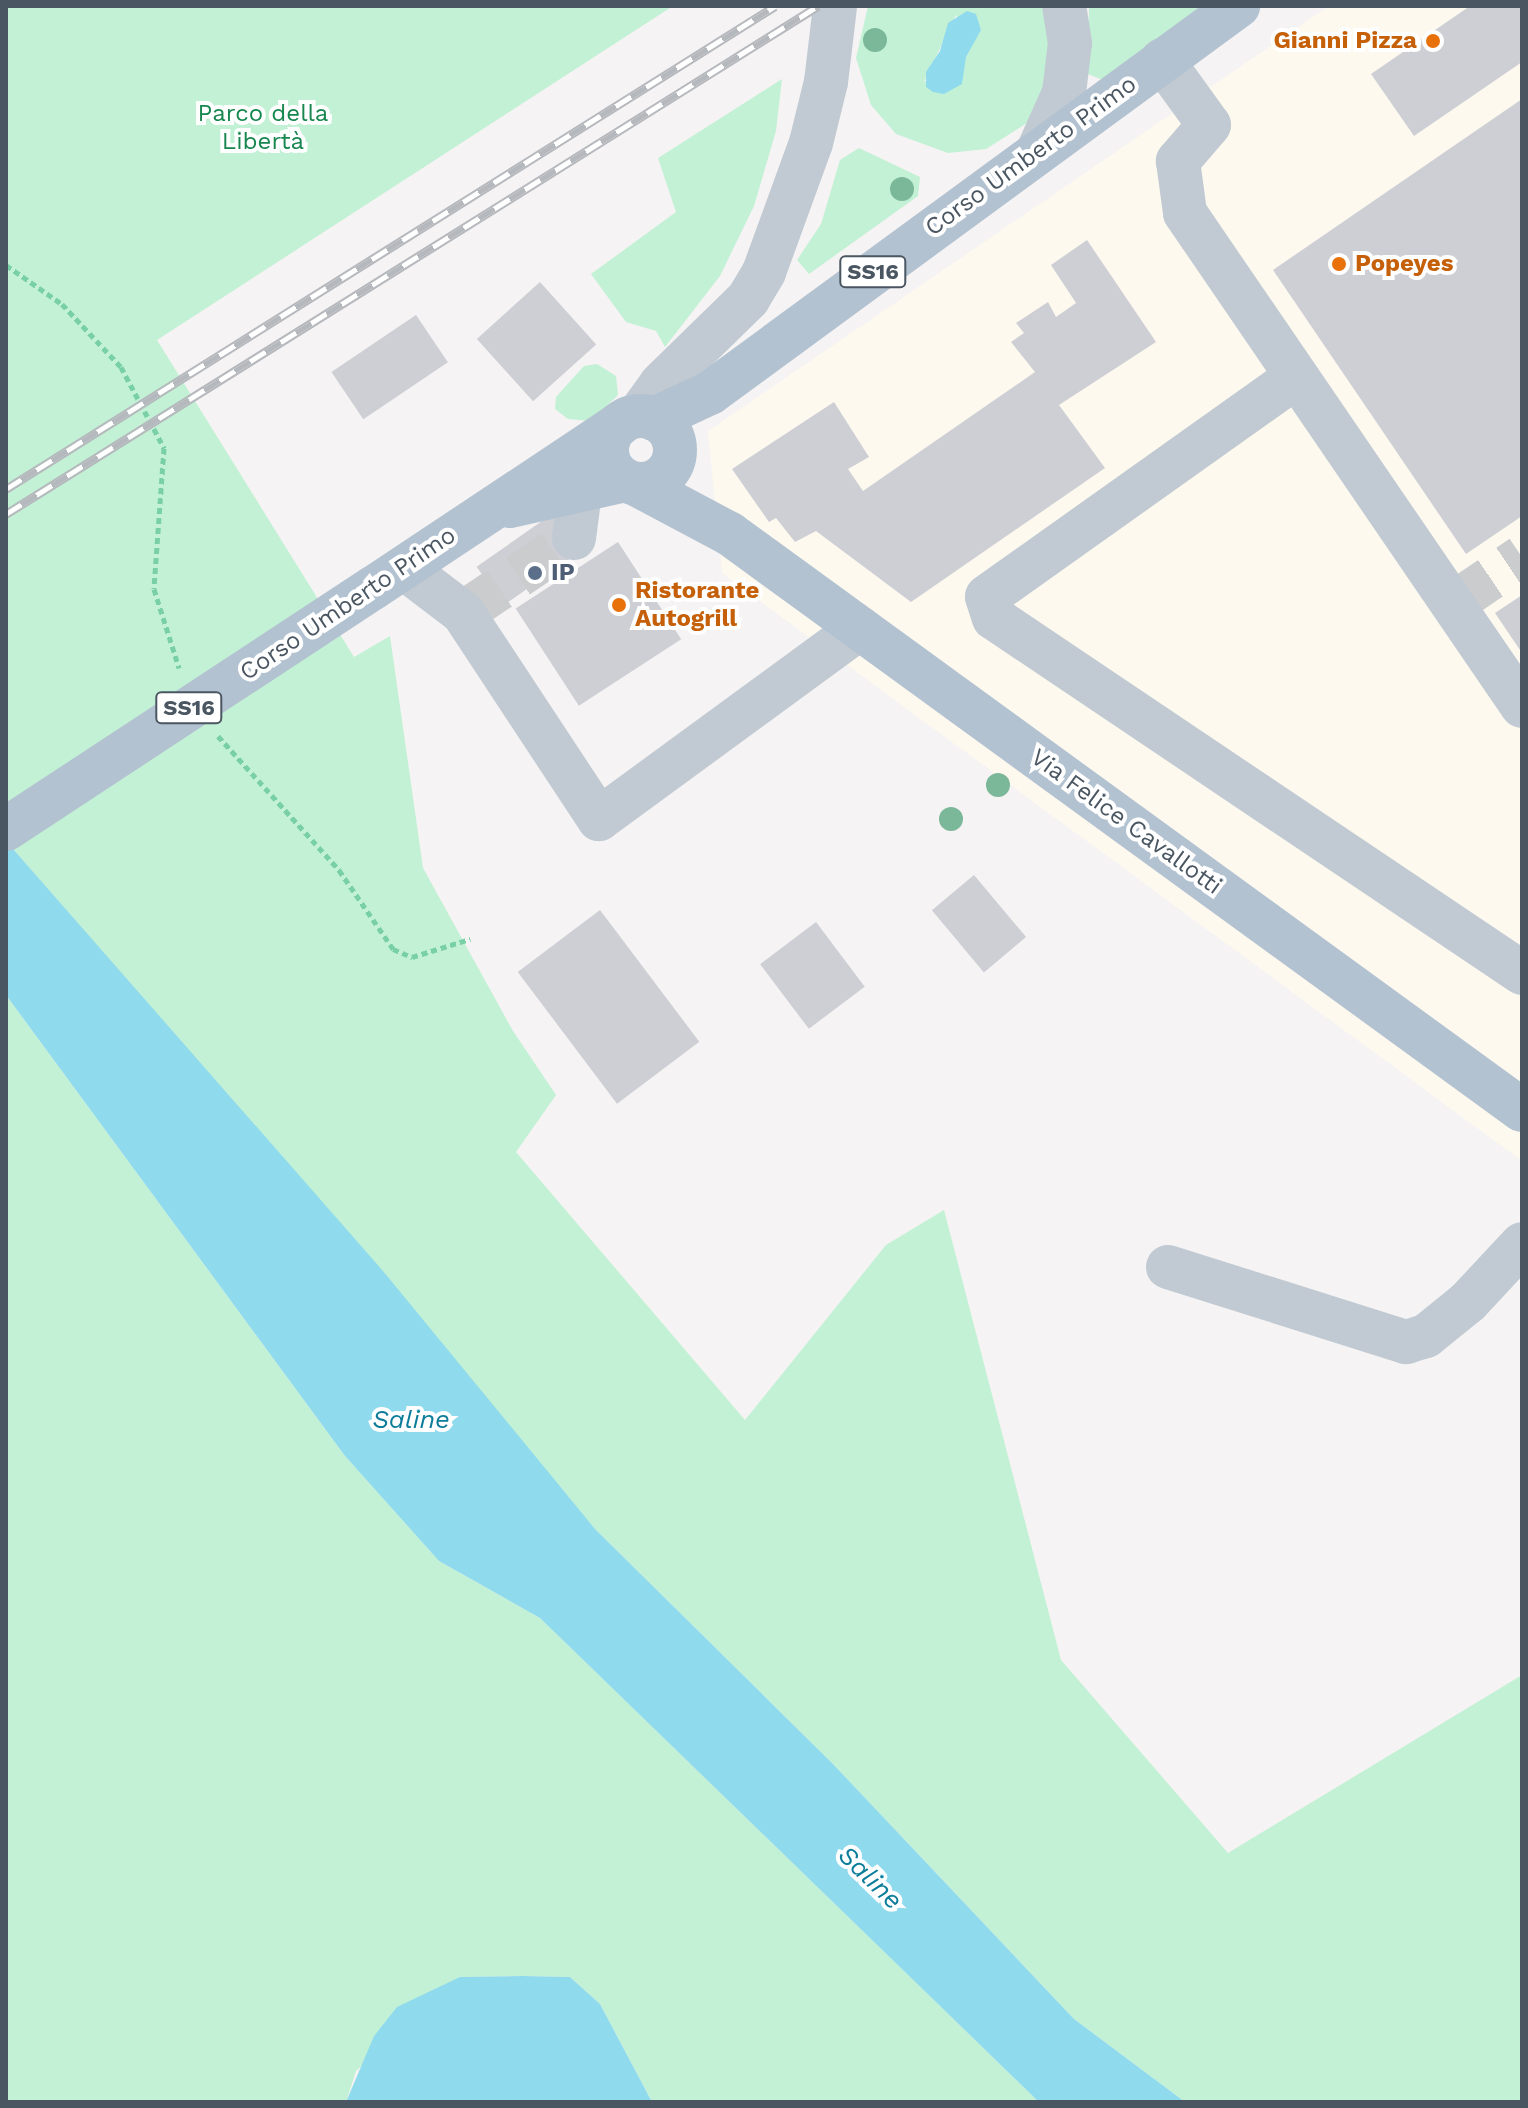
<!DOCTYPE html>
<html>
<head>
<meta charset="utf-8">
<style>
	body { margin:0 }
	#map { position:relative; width:1528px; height:2108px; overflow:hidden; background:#f5f3f3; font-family:"Work Sans",sans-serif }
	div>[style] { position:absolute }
	.commercial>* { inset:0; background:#fdf9ef }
	.green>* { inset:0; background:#c3f1d5 }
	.water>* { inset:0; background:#90daee }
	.building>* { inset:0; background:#cdcfd5; transform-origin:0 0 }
	.minor-tunnel>* { height:44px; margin-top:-22px; transform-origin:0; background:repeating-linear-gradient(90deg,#caccce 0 44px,transparent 0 66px) }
	.path>* { height:5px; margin-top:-2.5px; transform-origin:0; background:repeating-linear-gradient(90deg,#7ad0a6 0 6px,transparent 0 10px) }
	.minor>* { height:44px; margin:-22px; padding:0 22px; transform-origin:22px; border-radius:22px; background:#c1cad2 }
	.major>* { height:44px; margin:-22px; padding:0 22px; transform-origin:22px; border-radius:22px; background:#b3c2d1 }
	.major>.ring { margin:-22px; padding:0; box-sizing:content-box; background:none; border:44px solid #b3c2d1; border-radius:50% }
	.rail>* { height:9px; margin-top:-4.5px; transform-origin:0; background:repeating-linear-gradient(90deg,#fff 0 18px,#b5b8bd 0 36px); box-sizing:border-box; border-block:2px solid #b5b8bd }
	.major-bridge>* { height:44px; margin:-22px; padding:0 22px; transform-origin:22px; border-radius:22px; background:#b3c2d1 }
	.trees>* { width:24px; height:24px; margin:-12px; border-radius:50%; background:#7bb799 }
	.dots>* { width:22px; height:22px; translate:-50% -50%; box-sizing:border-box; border:4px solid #fff; border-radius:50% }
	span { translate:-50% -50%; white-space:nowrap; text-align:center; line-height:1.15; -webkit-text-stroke:8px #fff; paint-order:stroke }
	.shield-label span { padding:2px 6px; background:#fff; border:2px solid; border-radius:6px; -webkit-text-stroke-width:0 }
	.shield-label { font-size:22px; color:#4a5661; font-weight:700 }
	.food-label { font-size:24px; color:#c56008; font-weight:700 }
	.right { translate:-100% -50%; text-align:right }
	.left { translate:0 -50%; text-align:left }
	.park-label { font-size:24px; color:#17864f }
	.street-label { font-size:24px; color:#4a5661 }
	.service-label { font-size:24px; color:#4e5e75; font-weight:700 }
	.water-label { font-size:26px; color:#0c7c9b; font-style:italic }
	.frame { position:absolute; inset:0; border:8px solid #4a5661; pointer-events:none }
</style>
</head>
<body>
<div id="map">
	<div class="commercial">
		<div style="clip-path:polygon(1329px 6px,1522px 6px,1522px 1161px,722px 573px,708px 431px)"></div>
	</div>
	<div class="green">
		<div style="clip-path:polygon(6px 6px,673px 6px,157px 340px,354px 657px,390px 636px,423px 868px,513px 1031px,556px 1095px,516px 1152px,745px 1420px,886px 1245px,944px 1210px,1061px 1660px,1228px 1853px,1522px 1675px,1522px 2102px,1185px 2102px,1074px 2019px,833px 1764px,595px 1529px,6px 841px)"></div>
		<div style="clip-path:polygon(evenodd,868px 6px,1045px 6px,1056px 66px,1032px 120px,986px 149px,948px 153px,896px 134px,871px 105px,856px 58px,868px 6px,956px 15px,971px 48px,966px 57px,924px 82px,956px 15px)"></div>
		<div style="clip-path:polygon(1089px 6px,1201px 6px,1103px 80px,1088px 74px)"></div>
		<div style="clip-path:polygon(782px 79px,776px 131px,754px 206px,720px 276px,665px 347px,656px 331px,626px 322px,591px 274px,676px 212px,658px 158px)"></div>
		<div style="clip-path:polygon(859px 148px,920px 177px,918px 196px,809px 274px,797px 260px,821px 224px,840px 160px)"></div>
		<div style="clip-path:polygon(597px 364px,616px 376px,618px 395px,591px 421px,568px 419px,555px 409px,556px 397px,584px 366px)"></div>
		<div style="clip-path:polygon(6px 995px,345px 1456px,439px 1561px,540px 1618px,1039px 2102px,652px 2102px,600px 2004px,570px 1977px,522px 1976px,460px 1977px,356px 2071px,346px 2102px,6px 2102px)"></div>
	</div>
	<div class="water">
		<div style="clip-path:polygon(967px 11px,976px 14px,981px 30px,966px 57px,962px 84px,944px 94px,933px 92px,926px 87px,926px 72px,940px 51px,948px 23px)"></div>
		<div style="clip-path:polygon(6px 841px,383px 1271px,595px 1529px,833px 1764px,1074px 2019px,1185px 2102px,1039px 2102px,540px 1618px,439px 1561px,345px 1456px,6px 995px)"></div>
		<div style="clip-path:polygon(522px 1976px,570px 1977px,600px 2004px,652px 2102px,346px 2102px,374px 2036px,397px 2007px,460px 1977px)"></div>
	</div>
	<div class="building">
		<div style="clip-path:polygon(1470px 6px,1522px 6px,1522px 62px,1414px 136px,1371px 74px)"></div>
		<div style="clip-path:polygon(1522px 99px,1522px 516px,1466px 554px,1273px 270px)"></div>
		<div style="clip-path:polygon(1087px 240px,1156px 342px,1059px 405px,1105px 468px,911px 602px,816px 531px,795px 542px,776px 518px,769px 522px,732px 469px,834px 402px,869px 457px,848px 469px,863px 491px,1035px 372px,1011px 342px,1024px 333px,1016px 323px,1048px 302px,1056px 317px,1076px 303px,1051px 265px)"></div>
		<div style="left:540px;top:282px;width:84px;height:85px;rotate:48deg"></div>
		<div style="left:416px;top:315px;width:57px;height:102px;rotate:56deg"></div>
		<div style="left:552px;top:514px;width:47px;height:92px;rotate:55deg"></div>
		<div style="left:618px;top:542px;width:116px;height:122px;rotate:57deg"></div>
		<div style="clip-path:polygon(1522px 595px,1522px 653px,1495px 613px)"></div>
		<div style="left:974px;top:875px;width:81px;height:55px;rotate:50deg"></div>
		<div style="left:600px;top:910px;width:165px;height:103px;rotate:53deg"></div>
		<div style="left:816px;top:922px;width:81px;height:70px;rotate:53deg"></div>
	</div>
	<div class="minor-tunnel">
		<div style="left:1454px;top:603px;width:82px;rotate:-34.1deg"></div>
		<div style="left:463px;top:613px;width:134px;rotate:-34deg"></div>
	</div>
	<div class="path">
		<div style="left:6px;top:265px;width:68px;rotate:34.9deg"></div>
		<div style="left:62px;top:304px;width:86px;rotate:46.9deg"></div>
		<div style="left:121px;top:367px;width:92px;rotate:62deg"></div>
		<div style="left:164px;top:448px;width:141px;rotate:94.1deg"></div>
		<div style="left:154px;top:589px;width:83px;rotate:72.4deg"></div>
		<div style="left:218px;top:736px;width:181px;rotate:47.9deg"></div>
		<div style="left:339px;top:870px;width:96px;rotate:55.6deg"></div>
		<div style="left:393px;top:949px;width:21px;rotate:23deg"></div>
		<div style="left:412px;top:957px;width:61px;rotate:-17.2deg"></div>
	</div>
	<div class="minor">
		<div style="left:1162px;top:60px;width:80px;rotate:54.1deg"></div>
		<div style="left:1209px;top:125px;width:48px;rotate:130.7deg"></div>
		<div style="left:1178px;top:161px;width:52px;rotate:82.3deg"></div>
		<div style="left:1185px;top:213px;width:597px;rotate:55.64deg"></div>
		<div style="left:1038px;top:151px;width:64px;rotate:-65.9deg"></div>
		<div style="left:1064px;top:93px;width:50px;rotate:-83.2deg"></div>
		<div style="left:1070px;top:43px;width:37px;rotate:-99deg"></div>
		<div style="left:1296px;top:377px;width:379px;rotate:144.6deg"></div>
		<div style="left:987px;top:597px;width:22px;rotate:72deg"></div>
		<div style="left:994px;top:618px;width:636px;rotate:33.91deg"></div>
		<div style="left:638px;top:416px;width:39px;rotate:-54deg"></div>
		<div style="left:661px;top:384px;width:122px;rotate:-44.3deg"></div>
		<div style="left:748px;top:299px;width:31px;rotate:-59deg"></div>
		<div style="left:764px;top:272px;width:137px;rotate:-70deg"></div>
		<div style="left:811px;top:143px;width:63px;rotate:-76.2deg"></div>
		<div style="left:826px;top:82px;width:77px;rotate:-83.2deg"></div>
		<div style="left:574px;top:538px;width:46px;rotate:-82.6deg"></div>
		<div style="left:404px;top:568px;width:74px;rotate:37.3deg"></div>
		<div style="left:463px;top:613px;width:247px;rotate:56.6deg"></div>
		<div style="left:599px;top:819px;width:323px;rotate:-36.2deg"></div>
		<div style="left:1168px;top:1267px;width:250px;rotate:17.5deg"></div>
		<div style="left:1406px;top:1342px;width:21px;rotate:-17deg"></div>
		<div style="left:1426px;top:1336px;width:54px;rotate:-39deg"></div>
		<div style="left:1468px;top:1302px;width:79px;rotate:-47deg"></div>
	</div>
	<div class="major">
		<div class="ring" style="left:607px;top:416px;width:24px;height:24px"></div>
		<div style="left:654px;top:419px;width:62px;rotate:-24.9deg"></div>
		<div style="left:710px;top:393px;width:655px;rotate:-36.24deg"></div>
		<div style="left:636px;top:484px;width:106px;rotate:28deg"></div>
		<div style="left:730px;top:534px;width:979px;rotate:36.03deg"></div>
		<div style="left:510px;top:506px;width:118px;rotate:-12.7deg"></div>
		<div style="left:373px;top:588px;width:296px;rotate:-33.6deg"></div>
	</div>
	<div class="rail">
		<div style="left:6px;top:489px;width:908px;rotate:-32.13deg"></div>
		<div style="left:6px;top:514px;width:958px;rotate:-32.03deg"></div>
	</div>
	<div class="major-bridge">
		<div style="left:6px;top:829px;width:439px;rotate:-33.3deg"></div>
	</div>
	<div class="trees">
		<div style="left:875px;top:40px"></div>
		<div style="left:902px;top:189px"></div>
		<div style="left:998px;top:785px"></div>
		<div style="left:951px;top:819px"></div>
	</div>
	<div class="dots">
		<div style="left:1433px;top:41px;background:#e8710a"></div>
		<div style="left:1339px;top:264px;background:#e8710a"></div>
		<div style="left:535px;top:573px;background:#5c6f8a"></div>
		<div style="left:619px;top:605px;background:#e8710a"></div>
	</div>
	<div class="shield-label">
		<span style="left:873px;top:272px">SS16</span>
		<span style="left:189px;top:708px">SS16</span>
	</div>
	<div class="food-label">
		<span class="right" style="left:1417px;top:41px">Gianni Pizza</span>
		<span class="left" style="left:1355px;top:264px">Popeyes</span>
		<span class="left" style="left:635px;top:605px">Ristorante<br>Autogrill</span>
	</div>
	<div class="park-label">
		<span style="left:263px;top:128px">Parco della<br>Libertà</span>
	</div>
	<div class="street-label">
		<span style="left:1031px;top:156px;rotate:-36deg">Corso Umberto Primo</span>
		<span style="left:348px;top:604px;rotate:-34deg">Corso Umberto Primo</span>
		<span style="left:1126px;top:822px;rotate:36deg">Via Felice Cavallotti</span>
	</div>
	<div class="service-label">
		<span class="left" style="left:551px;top:573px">IP</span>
	</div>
	<div class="water-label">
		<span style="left:411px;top:1420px">Saline</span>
		<span style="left:870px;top:1878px;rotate:44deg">Saline</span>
	</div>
	<div class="frame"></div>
</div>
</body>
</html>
